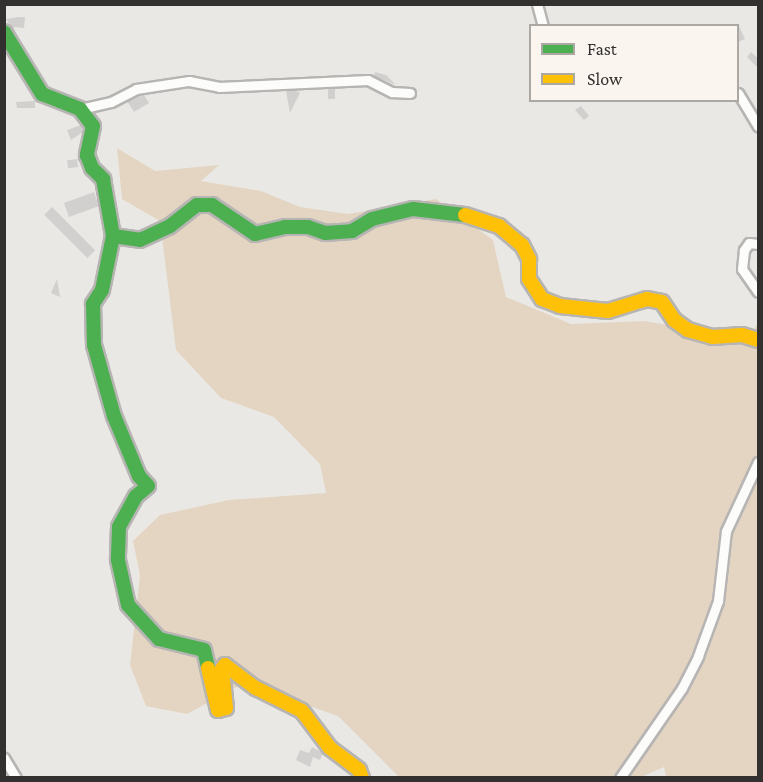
<!DOCTYPE html>
<html>
<head>
<meta charset="utf-8">
<style>
	body { margin:0 }
	#map { position:relative; width:763px; height:782px; overflow:hidden; background:#eae8e5; font-family:"Crimson Pro",serif }
	div>[style] { position:absolute }
	.green>* { inset:0; background:#e4d5c2 }
	.building>* { inset:0; background:#d2d0ce; transform-origin:0 0 }
	.roads { filter:drop-shadow(2px 0 #b7b5b3) drop-shadow(-2px 0 #b7b5b3) drop-shadow(0 2px #b7b5b3) drop-shadow(0 -2px #b7b5b3) }
	.street>* { height:9px; margin:-4.5px; padding:0 4.5px; transform-origin:4.5px; border-radius:4.5px; background:#fcfcfb }
	.fast>* { height:14px; margin:-7px; padding:0 7px; transform-origin:7px; border-radius:7px; background:#4caf50 }
	.slow>* { height:14px; margin:-7px; padding:0 7px; transform-origin:7px; border-radius:7px; background:#ffc107 }
	span { translate:-50% -50%; white-space:nowrap; text-align:center; line-height:1.15; -webkit-text-stroke:5px #fbf5ef; paint-order:stroke }
	.frame { position:absolute; inset:0; border:6px solid #33312f; pointer-events:none }
	.legend { position:absolute; left:529px; top:24px; width:210px; height:78px; box-sizing:border-box; background:#fbf5ef; border:2px solid #aba7a2; margin:0; padding:8px 10px; list-style:none; font-size:18px; color:#33312f }
	.legend li { display:flex; align-items:center; gap:12px; height:30px }
	.legend b { width:30px; border:2px solid #aba7a2 }
</style>
</head>
<body>
<div id="map">
	<div class="green">
		<div style="clip-path:polygon(117px 148px,155px 171px,219px 165px,201px 181px,261px 191px,300px 207px,348px 214px,436px 199px,493px 240px,506px 297px,571px 324px,644px 321px,750px 339px,758px 322px,758px 777px,666px 777px,664px 767px,639px 778px,399px 777px,338px 716px,244px 683px,187px 714px,146px 706px,130px 665px,140px 575px,133px 541px,160px 515px,229px 500px,326px 493px,320px 464px,274px 417px,221px 398px,176px 350px,160px 221px,122px 199px)"></div>
	</div>
	<div class="building">
		<div style="clip-path:polygon(18px 17px,25px 17px,24px 28px,14px 27px,15px 33px,6px 19px)"></div>
		<div style="clip-path:polygon(738px 24px,745px 39px,738px 42px)"></div>
		<div style="clip-path:polygon(751px 52px,759px 59px,759px 69px,747px 57px)"></div>
		<div style="clip-path:polygon(375px 72px,386px 75px,396px 85px,374px 76px)"></div>
		<div style="left:335px;top:88px;width:11px;height:7px;rotate:90deg"></div>
		<div style="clip-path:polygon(294px 90px,300px 93px,290px 113px,286px 91px)"></div>
		<div style="clip-path:polygon(144px 95px,149px 103px,134px 112px,127px 101px)"></div>
		<div style="clip-path:polygon(35px 101px,35px 108px,17px 108px,16px 102px)"></div>
		<div style="clip-path:polygon(581px 106px,589px 116px,584px 120px,575px 110px)"></div>
		<div style="clip-path:polygon(81px 125px,83px 132px,71px 140px,67px 130px)"></div>
		<div style="left:77px;top:159px;width:8px;height:10px;rotate:83deg"></div>
		<div style="left:94px;top:192px;width:15px;height:32px;rotate:70deg"></div>
		<div style="left:52px;top:207px;width:61px;height:11px;rotate:45deg"></div>
		<div style="clip-path:polygon(57px 279px,60px 297px,51px 293px)"></div>
		<div style="clip-path:polygon(312px 747px,323px 753px,320px 760px,313px 757px,310px 767px,296px 760px,300px 750px,309px 753px)"></div>
	</div>
	<div class="roads">
		<div class="street">
			<div style="left:537px;top:4px;width:23px;rotate:75deg"></div>
			<div style="left:738px;top:93px;width:39px;rotate:59deg"></div>
			<div style="left:80px;top:109px;width:32px;rotate:-13deg"></div>
			<div style="left:111px;top:102px;width:28px;rotate:-27deg"></div>
			<div style="left:136px;top:89px;width:54px;rotate:-8.6deg"></div>
			<div style="left:189px;top:81px;width:31px;rotate:11deg"></div>
			<div style="left:219px;top:87px;width:149px;rotate:-2.7deg"></div>
			<div style="left:368px;top:80px;width:27px;rotate:27deg"></div>
			<div style="left:392px;top:92px;width:18px;rotate:3deg"></div>
			<div style="left:758px;top:244px;width:9px;rotate:-174deg"></div>
			<div style="left:749px;top:243px;width:9px;rotate:126deg"></div>
			<div style="left:744px;top:250px;width:19px;rotate:96deg"></div>
			<div style="left:742px;top:269px;width:28px;rotate:55deg"></div>
			<div style="left:4px;top:758px;width:23px;rotate:59deg"></div>
			<div style="left:620px;top:778px;width:109px;rotate:-55.4deg"></div>
			<div style="left:682px;top:688px;width:36px;rotate:-63deg"></div>
			<div style="left:698px;top:656px;width:59px;rotate:-70deg"></div>
			<div style="left:718px;top:601px;width:70px;rotate:-83.5deg"></div>
			<div style="left:726px;top:531px;width:76px;rotate:-65.1deg"></div>
		</div>
		<div class="fast">
			<div style="left:4px;top:32px;width:73px;rotate:58.5deg"></div>
			<div style="left:42px;top:94px;width:41px;rotate:21.5deg"></div>
			<div style="left:80px;top:109px;width:21px;rotate:53deg"></div>
			<div style="left:93px;top:126px;width:30px;rotate:102deg"></div>
			<div style="left:87px;top:155px;width:14px;rotate:69deg"></div>
			<div style="left:92px;top:168px;width:16px;rotate:45deg"></div>
			<div style="left:103px;top:179px;width:58px;rotate:80deg"></div>
			<div style="left:113px;top:236px;width:55px;rotate:101.5deg"></div>
			<div style="left:102px;top:290px;width:17px;rotate:123deg"></div>
			<div style="left:93px;top:304px;width:41px;rotate:88.6deg"></div>
			<div style="left:94px;top:345px;width:74px;rotate:74.3deg"></div>
			<div style="left:114px;top:416px;width:65px;rotate:67.4deg"></div>
			<div style="left:139px;top:476px;width:13px;rotate:48deg"></div>
			<div style="left:148px;top:486px;width:16px;rotate:140deg"></div>
			<div style="left:136px;top:496px;width:35px;rotate:119deg"></div>
			<div style="left:119px;top:527px;width:33px;rotate:92deg"></div>
			<div style="left:118px;top:560px;width:46px;rotate:77.5deg"></div>
			<div style="left:128px;top:605px;width:46px;rotate:47.6deg"></div>
			<div style="left:159px;top:639px;width:46px;rotate:13.7deg"></div>
			<div style="left:204px;top:650px;width:18px;rotate:77deg"></div>
			<div style="left:113px;top:236px;width:27px;rotate:8deg"></div>
			<div style="left:140px;top:240px;width:33px;rotate:-25deg"></div>
			<div style="left:170px;top:226px;width:34px;rotate:-38deg"></div>
			<div style="left:197px;top:205px;width:15px"></div>
			<div style="left:212px;top:205px;width:52px;rotate:34deg"></div>
			<div style="left:255px;top:234px;width:31px;rotate:-13deg"></div>
			<div style="left:285px;top:227px;width:23px"></div>
			<div style="left:308px;top:227px;width:18px;rotate:19deg"></div>
			<div style="left:325px;top:233px;width:27px;rotate:-4deg"></div>
			<div style="left:352px;top:231px;width:23px;rotate:-31deg"></div>
			<div style="left:372px;top:219px;width:42px;rotate:-13.7deg"></div>
			<div style="left:413px;top:209px;width:52px;rotate:6.6deg"></div>
		</div>
		<div class="slow">
			<div style="left:465px;top:215px;width:36px;rotate:18deg"></div>
			<div style="left:499px;top:226px;width:30px;rotate:40deg"></div>
			<div style="left:522px;top:245px;width:16px;rotate:63deg"></div>
			<div style="left:529px;top:259px;width:20px;rotate:90deg"></div>
			<div style="left:529px;top:279px;width:24px;rotate:57deg"></div>
			<div style="left:542px;top:299px;width:19px;rotate:21deg"></div>
			<div style="left:560px;top:306px;width:48px;rotate:5.9deg"></div>
			<div style="left:608px;top:311px;width:41px;rotate:-17.1deg"></div>
			<div style="left:647px;top:299px;width:15px;rotate:11deg"></div>
			<div style="left:662px;top:302px;width:22px;rotate:56deg"></div>
			<div style="left:674px;top:320px;width:17px;rotate:36deg"></div>
			<div style="left:688px;top:330px;width:25px;rotate:16deg"></div>
			<div style="left:712px;top:337px;width:30px;rotate:-4deg"></div>
			<div style="left:742px;top:335px;width:17px;rotate:17deg"></div>
			<div style="left:208px;top:668px;width:43px;rotate:76.6deg"></div>
			<div style="left:218px;top:710px;width:8px;rotate:-14deg"></div>
			<div style="left:226px;top:708px;width:39px;rotate:-96deg"></div>
			<div style="left:222px;top:669px;width:5px;rotate:-53deg"></div>
			<div style="left:225px;top:665px;width:39px;rotate:37deg"></div>
			<div style="left:256px;top:688px;width:51px;rotate:26.6deg"></div>
			<div style="left:302px;top:711px;width:46px;rotate:52.9deg"></div>
			<div style="left:330px;top:748px;width:36px;rotate:37deg"></div>
			<div style="left:359px;top:770px;width:9px;rotate:69deg"></div>
		</div>
	</div>
	<div class="frame"></div>
	<ul class="legend">
	<li><b style="height:8px;background:#4caf50"></b>Fast</li>
	<li><b style="height:8px;background:#ffc107"></b>Slow</li>
	</ul>
</div>
</body>
</html>
